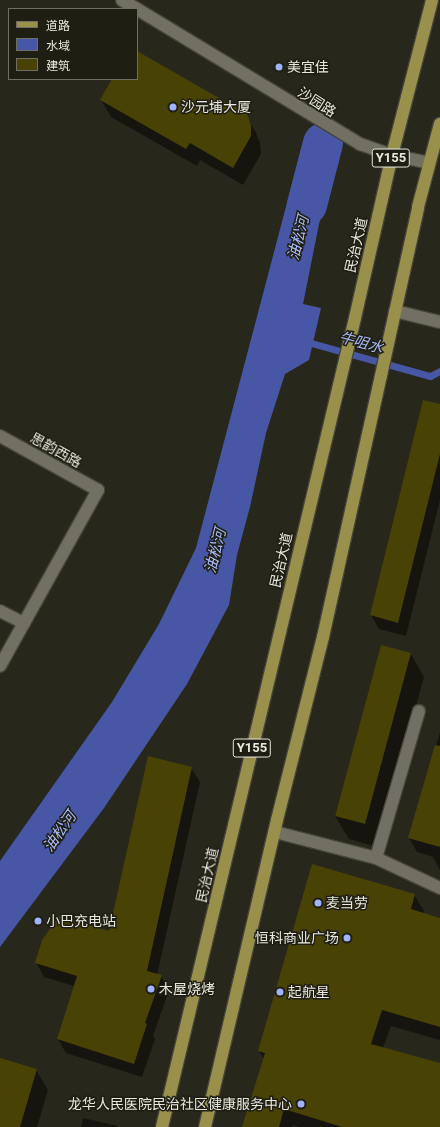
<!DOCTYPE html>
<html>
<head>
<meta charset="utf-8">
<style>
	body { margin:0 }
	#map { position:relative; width:440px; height:1127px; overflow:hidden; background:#28271c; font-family:Roboto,"Noto Sans SC",sans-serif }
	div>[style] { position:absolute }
	.water>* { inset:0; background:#4757a5 }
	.pier>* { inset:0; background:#28271c; transform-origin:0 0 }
	.shadow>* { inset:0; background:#0007 }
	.stream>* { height:7px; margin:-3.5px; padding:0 3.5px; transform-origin:3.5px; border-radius:3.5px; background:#4757a5 }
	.river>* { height:40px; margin:-20px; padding:0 20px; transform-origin:20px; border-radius:20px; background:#4757a5 }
	.building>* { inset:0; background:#484205; transform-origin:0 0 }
	.roads { filter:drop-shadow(1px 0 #45443b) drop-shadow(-1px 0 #45443b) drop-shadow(0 1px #45443b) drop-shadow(0 -1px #45443b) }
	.street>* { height:12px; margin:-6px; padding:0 6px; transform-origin:6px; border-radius:6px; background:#717062 }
	.primary>* { height:12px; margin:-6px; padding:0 6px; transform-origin:6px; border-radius:6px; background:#99914b }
	.dots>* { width:11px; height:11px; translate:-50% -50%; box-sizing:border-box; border:2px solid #1f1e13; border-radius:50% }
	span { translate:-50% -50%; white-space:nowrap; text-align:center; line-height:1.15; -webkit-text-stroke:3px #1f1e13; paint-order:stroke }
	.shield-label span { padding:1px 3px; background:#1f1e13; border:1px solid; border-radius:3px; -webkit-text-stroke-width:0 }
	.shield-label { font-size:13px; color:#e9e9e1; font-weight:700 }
	.poi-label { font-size:14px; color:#e9e9e1 }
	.left { translate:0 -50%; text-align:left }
	.right { translate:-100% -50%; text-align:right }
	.street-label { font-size:14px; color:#e9e9e1 }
	.water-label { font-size:15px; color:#a9bbfb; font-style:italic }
	.legend { position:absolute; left:8px; top:8px; width:130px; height:72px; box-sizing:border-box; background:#1f1e13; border:1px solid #706f65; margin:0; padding:5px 7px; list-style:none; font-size:12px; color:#e9e9e1 }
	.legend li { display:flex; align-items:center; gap:8px; height:20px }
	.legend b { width:20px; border:1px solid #706f65 }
</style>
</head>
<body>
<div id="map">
	<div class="water">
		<div style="clip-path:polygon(303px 142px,339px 161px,319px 224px,303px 304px,321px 308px,309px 360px,285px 374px,266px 433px,250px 507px,237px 555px,229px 605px,187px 684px,104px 808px,0 947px,0 861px,112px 702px,159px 624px,196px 548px)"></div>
	</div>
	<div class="pier">
		<div style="left:321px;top:308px;width:2px;height:53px"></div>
	</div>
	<div class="shadow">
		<div style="clip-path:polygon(137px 52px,246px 115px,256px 133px,260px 143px,261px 154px,243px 185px,200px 160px,197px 166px,111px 117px,101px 100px,113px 79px,137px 79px)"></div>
		<div style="clip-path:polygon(440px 405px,440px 500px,406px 636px,379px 629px,371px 615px)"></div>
		<div style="clip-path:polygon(411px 654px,424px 677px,377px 847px,349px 839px,335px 816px)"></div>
		<div style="clip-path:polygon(440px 732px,440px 870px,433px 857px,417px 852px,409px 838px)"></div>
		<div style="clip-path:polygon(191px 768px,200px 782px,157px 975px,161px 976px,169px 990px,153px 1036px,155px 1039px,142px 1077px,66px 1053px,58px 1039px,74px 986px,44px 977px,36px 962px,110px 932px)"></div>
		<div style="clip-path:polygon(414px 895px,424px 911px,423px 914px,440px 919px,440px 1040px,391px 1026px,383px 1048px,440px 1064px,440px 1127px,300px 1127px,293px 1125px,292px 1127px,243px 1127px,264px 1059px,259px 1051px)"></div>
		<div style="clip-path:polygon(0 1059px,36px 1070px,48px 1090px,37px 1127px,0 1127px)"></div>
		<div style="clip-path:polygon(83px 1118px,118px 1126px,118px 1127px,81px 1127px)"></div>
	</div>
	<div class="stream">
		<div style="left:304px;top:341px;width:131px;rotate:15.5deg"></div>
		<div style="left:430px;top:376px;width:11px;rotate:-27deg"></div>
	</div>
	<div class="river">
		<div style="left:307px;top:205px;width:64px;rotate:-75.5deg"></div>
	</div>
	<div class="building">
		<div style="clip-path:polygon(137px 51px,247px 114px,251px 125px,251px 136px,233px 168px,190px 143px,186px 149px,100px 100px,112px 79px,137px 79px)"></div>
		<div style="clip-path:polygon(423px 400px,440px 404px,440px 454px,398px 623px,370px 615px)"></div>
		<div style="left:381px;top:645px;width:31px;height:177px;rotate:15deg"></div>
		<div style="clip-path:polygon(435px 745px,440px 746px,440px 847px,408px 838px)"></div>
		<div style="clip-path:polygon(148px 756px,192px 767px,147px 971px,162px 975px,145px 1023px,147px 1024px,134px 1064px,57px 1039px,77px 976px,35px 963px,42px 940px,59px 916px,109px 931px)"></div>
		<div style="clip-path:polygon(312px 864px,415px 894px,411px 909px,440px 918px,440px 1027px,382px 1010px,371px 1044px,440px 1063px,440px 1127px,342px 1127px,284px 1109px,279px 1127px,242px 1127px,265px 1053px,258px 1051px)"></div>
		<div style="clip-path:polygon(0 1058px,37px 1069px,20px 1127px,0 1127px)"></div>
	</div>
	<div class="roads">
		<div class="street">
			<div style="left:122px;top:0;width:17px;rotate:31deg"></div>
			<div style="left:137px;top:9px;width:261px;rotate:31.2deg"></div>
			<div style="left:360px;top:144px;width:34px;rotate:19deg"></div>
			<div style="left:392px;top:155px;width:38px;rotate:12deg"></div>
			<div style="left:395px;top:311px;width:46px;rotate:13.7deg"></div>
			<div style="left:0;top:436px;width:112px;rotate:28.9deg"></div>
			<div style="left:98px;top:490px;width:201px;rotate:119.1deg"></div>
			<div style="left:0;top:611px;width:27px;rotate:27deg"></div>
			<div style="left:275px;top:832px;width:104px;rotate:14.4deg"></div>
			<div style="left:376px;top:858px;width:71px;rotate:25.1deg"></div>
			<div style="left:376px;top:858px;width:153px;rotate:-73.7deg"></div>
		</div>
		<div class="primary">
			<div style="left:162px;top:1127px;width:832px;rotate:-76.58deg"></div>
			<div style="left:355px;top:318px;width:167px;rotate:-77.2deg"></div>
			<div style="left:392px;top:155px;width:160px;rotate:-75.5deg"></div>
			<div style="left:205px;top:1127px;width:315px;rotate:-76.8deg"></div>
			<div style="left:277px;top:820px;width:189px;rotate:-75.9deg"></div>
			<div style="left:323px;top:637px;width:440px;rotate:-77.5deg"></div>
			<div style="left:418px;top:207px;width:86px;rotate:-75.2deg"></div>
		</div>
	</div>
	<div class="dots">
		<div style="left:279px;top:67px;background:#a0b3fd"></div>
		<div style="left:173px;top:107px;background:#a0b3fd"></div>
		<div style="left:318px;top:903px;background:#a0b3fd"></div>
		<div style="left:38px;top:921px;background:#a0b3fd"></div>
		<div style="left:347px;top:938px;background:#a0b3fd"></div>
		<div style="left:151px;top:989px;background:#a0b3fd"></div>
		<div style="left:280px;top:992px;background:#a0b3fd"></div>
		<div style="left:301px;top:1104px;background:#a0b3fd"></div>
	</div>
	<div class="shield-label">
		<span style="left:391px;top:158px">Y155</span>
		<span style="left:252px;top:748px">Y155</span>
	</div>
	<div class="poi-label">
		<span class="left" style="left:287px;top:67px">美宜佳</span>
		<span class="left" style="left:181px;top:107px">沙元埔大厦</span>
		<span class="left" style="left:326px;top:903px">麦当劳</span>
		<span class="left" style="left:46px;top:921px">小巴充电站</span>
		<span class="right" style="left:339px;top:938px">恒科商业广场</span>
		<span class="left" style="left:159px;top:989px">木屋烧烤</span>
		<span class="left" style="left:288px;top:992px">起航星</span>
		<span class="right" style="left:292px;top:1104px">龙华人民医院民治社区健康服务中心</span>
	</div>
	<div class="street-label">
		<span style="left:317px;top:102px;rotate:32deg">沙园路</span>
		<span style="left:356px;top:245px;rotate:-77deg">民治大道</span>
		<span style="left:56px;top:450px;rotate:29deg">思韵西路</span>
		<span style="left:281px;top:560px;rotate:-77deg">民治大道</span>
		<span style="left:207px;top:875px;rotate:-77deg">民治大道</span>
	</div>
	<div class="water-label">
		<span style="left:299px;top:238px;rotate:-76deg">油松河</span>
		<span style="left:361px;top:343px;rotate:15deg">牛咀水</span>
		<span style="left:216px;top:551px;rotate:-76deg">油松河</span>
		<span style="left:60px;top:832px;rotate:-55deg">油松河</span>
	</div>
	<ul class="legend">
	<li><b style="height:5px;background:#99914b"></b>道路</li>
	<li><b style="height:11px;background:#4757a5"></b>水域</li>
	<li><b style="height:11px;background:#484205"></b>建筑</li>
	</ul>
</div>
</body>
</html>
